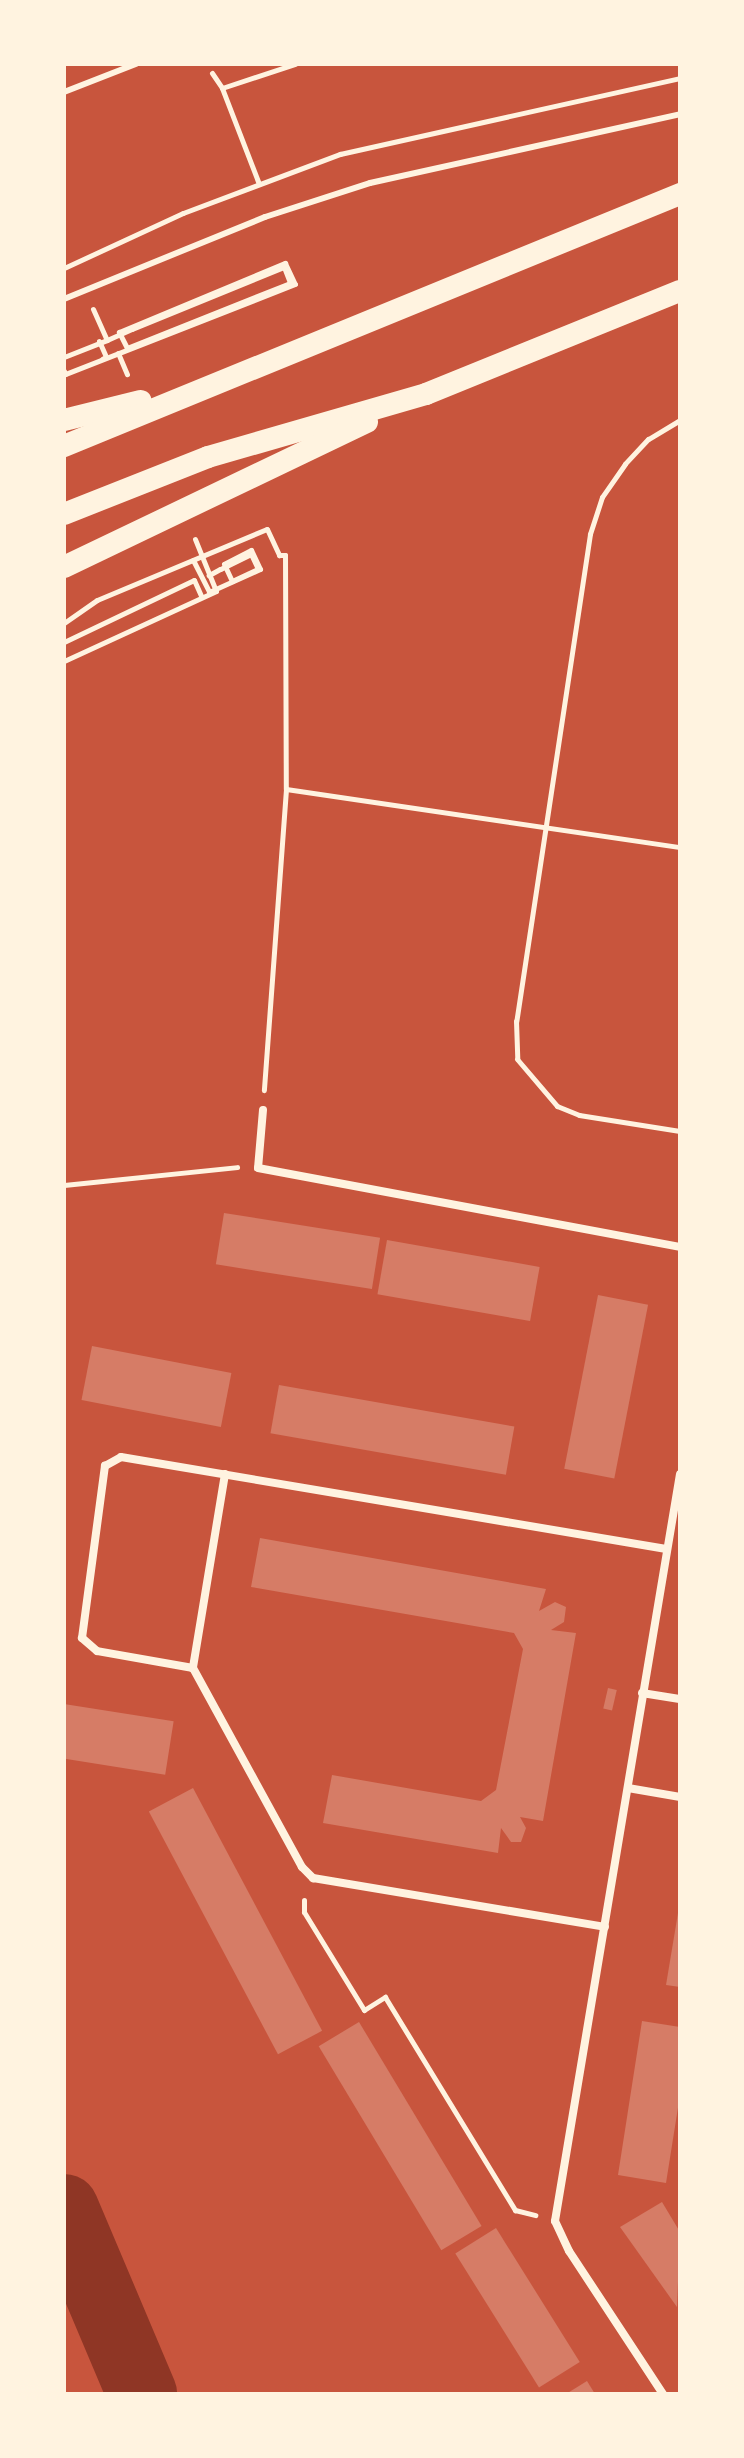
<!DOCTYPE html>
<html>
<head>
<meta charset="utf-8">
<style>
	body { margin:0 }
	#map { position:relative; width:744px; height:2458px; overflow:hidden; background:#c8553d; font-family:"Alegreya Sans",sans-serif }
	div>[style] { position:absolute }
	.river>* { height:70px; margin:-35px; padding:0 35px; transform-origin:35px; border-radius:35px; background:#8f3625 }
	.building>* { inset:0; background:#d67c66; transform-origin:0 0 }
	.path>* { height:5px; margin:-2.5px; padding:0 2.5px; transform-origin:2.5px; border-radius:2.5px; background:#fff3e0 }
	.service>* { height:6px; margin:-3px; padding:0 3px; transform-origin:3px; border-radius:3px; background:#fff3e0 }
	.minor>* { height:8px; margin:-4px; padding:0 4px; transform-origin:4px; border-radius:4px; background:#fff3e0 }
	.trunk>* { height:22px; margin:-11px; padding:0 11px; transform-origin:11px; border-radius:11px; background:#fff3e0 }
	span { translate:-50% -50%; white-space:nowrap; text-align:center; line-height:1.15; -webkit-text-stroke:8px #fff3e0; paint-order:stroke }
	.frame { position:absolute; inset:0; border:66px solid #fff3e0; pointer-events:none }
</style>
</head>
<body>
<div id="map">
	<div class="river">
		<div style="left:64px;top:2209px;width:201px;rotate:67.1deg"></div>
	</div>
	<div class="building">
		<div style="left:224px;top:1213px;width:158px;height:52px;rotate:9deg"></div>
		<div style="left:387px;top:1240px;width:155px;height:55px;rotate:10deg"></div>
		<div style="left:598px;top:1295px;width:51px;height:177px;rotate:11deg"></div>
		<div style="left:92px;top:1346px;width:142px;height:55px;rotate:11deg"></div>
		<div style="left:279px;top:1385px;width:239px;height:49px;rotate:10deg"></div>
		<div style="clip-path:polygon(260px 1538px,546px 1589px,539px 1611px,555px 1602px,566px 1607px,564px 1622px,551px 1630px,576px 1633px,543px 1821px,520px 1817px,526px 1828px,521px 1842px,511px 1842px,501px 1828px,498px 1853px,323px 1823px,332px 1775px,481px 1801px,496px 1790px,523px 1649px,514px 1633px,251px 1587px)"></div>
		<div style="left:608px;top:1688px;width:9px;height:21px;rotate:13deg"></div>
		<div style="left:64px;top:1704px;width:111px;height:54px;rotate:9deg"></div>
		<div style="left:193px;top:1788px;width:275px;height:50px;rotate:62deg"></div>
		<div style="clip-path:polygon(678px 1913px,680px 1913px,680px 1987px,666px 1985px)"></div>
		<div style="clip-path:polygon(642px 2021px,680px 2027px,680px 2095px,666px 2183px,618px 2175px)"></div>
		<div style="left:359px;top:2022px;width:238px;height:47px;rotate:59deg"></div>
		<div style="clip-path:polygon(662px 2202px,680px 2232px,677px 2307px,620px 2227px)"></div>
		<div style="left:496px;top:2228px;width:158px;height:48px;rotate:58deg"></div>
		<div style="clip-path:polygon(587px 2381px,595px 2394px,566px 2394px)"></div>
	</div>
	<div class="path">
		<div style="left:212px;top:73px;width:18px;rotate:56deg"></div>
		<div style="left:259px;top:184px;width:103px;rotate:-111.1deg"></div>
		<div style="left:222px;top:88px;width:77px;rotate:-18.2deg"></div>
		<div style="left:64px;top:268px;width:131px;rotate:-24.8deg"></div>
		<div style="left:183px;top:213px;width:168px;rotate:-20.6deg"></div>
		<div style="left:340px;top:154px;width:348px;rotate:-12.6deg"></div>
		<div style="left:93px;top:309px;width:34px;rotate:66deg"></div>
		<div style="left:99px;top:341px;width:17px;rotate:66deg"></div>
		<div style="left:106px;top:357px;width:4px;rotate:153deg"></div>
		<div style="left:118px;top:353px;width:23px;rotate:67deg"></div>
		<div style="left:64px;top:357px;width:46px;rotate:-21.6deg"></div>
		<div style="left:107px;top:340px;width:27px;rotate:-24deg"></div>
		<div style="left:132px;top:329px;width:164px;rotate:-22.2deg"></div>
		<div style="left:284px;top:267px;width:17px;rotate:69deg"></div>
		<div style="left:290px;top:283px;width:175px;rotate:158.3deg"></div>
		<div style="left:127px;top:348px;width:18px;rotate:-117deg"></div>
		<div style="left:119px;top:332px;width:180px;rotate:-22.6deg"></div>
		<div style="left:285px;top:263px;width:23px;rotate:65deg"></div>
		<div style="left:295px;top:284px;width:247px;rotate:158.6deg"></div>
		<div style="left:65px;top:374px;width:3px;rotate:-108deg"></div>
		<div style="left:680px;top:420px;width:37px;rotate:149deg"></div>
		<div style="left:648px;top:439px;width:34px;rotate:133deg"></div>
		<div style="left:625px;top:464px;width:40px;rotate:124.9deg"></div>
		<div style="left:602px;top:497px;width:39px;rotate:108deg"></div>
		<div style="left:590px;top:534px;width:493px;rotate:98.6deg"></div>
		<div style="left:516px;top:1021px;width:38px;rotate:88deg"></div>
		<div style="left:517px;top:1059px;width:62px;rotate:49.6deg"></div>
		<div style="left:557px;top:1106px;width:24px;rotate:22deg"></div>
		<div style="left:579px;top:1115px;width:102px;rotate:9deg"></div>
		<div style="left:193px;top:560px;width:36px;rotate:63deg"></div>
		<div style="left:209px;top:592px;width:56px;rotate:-24.3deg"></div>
		<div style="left:260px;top:569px;width:21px;rotate:-115deg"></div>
		<div style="left:251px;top:550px;width:30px;rotate:153deg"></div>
		<div style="left:224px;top:564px;width:19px;rotate:65deg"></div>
		<div style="left:232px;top:581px;width:29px;rotate:-25deg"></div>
		<div style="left:258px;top:569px;width:17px;rotate:-115deg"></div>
		<div style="left:251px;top:554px;width:34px;rotate:154deg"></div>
		<div style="left:220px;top:569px;width:13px;rotate:151deg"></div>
		<div style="left:64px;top:623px;width:40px;rotate:-34.9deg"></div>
		<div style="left:97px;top:600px;width:184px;rotate:-22.7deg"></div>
		<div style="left:267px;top:529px;width:29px;rotate:65deg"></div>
		<div style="left:279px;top:555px;width:6px"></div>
		<div style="left:285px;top:555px;width:234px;rotate:89.8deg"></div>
		<div style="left:286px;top:789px;width:302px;rotate:94.2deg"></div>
		<div style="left:64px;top:642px;width:144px;rotate:-25.5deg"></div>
		<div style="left:194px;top:580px;width:17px;rotate:66deg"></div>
		<div style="left:64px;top:661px;width:167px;rotate:-24.7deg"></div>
		<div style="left:216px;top:591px;width:56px;rotate:-112deg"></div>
		<div style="left:286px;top:789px;width:398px;rotate:8.4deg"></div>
		<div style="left:64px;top:1185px;width:174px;rotate:-5.9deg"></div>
		<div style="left:304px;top:1900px;width:12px;rotate:90deg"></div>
		<div style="left:304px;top:1912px;width:115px;rotate:58.5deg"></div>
		<div style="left:364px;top:2010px;width:25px;rotate:-32deg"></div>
		<div style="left:385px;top:1997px;width:250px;rotate:58.6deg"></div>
		<div style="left:515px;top:2210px;width:21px;rotate:14deg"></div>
	</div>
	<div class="service">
		<div style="left:64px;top:92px;width:77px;rotate:-21.3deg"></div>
		<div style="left:64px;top:299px;width:217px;rotate:-22.2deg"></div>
		<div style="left:265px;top:217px;width:110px;rotate:-17.9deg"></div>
		<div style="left:370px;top:183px;width:318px;rotate:-12.5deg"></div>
	</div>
	<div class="minor">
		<div style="left:263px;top:1110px;width:58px;rotate:94.9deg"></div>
		<div style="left:258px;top:1168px;width:429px;rotate:10.6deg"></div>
		<div style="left:225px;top:1474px;width:197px;rotate:99.4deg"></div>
		<div style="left:193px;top:1668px;width:227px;rotate:61.3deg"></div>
		<div style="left:302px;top:1867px;width:16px;rotate:45deg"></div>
		<div style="left:313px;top:1878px;width:296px;rotate:9.5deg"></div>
		<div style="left:193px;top:1668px;width:97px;rotate:-170deg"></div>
		<div style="left:97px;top:1651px;width:20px;rotate:-139deg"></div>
		<div style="left:82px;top:1638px;width:174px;rotate:-82.4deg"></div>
		<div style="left:105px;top:1466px;width:18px;rotate:-29deg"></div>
		<div style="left:121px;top:1457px;width:553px;rotate:9.58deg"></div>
		<div style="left:642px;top:1693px;width:38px;rotate:9deg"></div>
		<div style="left:628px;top:1788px;width:53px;rotate:9.8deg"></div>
		<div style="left:663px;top:2394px;width:171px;rotate:-123.3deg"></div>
		<div style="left:569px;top:2251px;width:33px;rotate:-115deg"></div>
		<div style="left:555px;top:2221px;width:757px;rotate:-80.5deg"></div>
	</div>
	<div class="trunk">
		<div style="left:64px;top:420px;width:79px;rotate:-13.9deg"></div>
		<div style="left:64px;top:446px;width:666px;rotate:-22.25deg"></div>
		<div style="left:64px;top:514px;width:155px;rotate:-21.6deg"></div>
		<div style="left:208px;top:457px;width:227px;rotate:-16.1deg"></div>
		<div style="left:426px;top:394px;width:274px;rotate:-22.1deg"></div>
		<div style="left:64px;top:567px;width:336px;rotate:-25.6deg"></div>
	</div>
	<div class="frame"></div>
</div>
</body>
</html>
